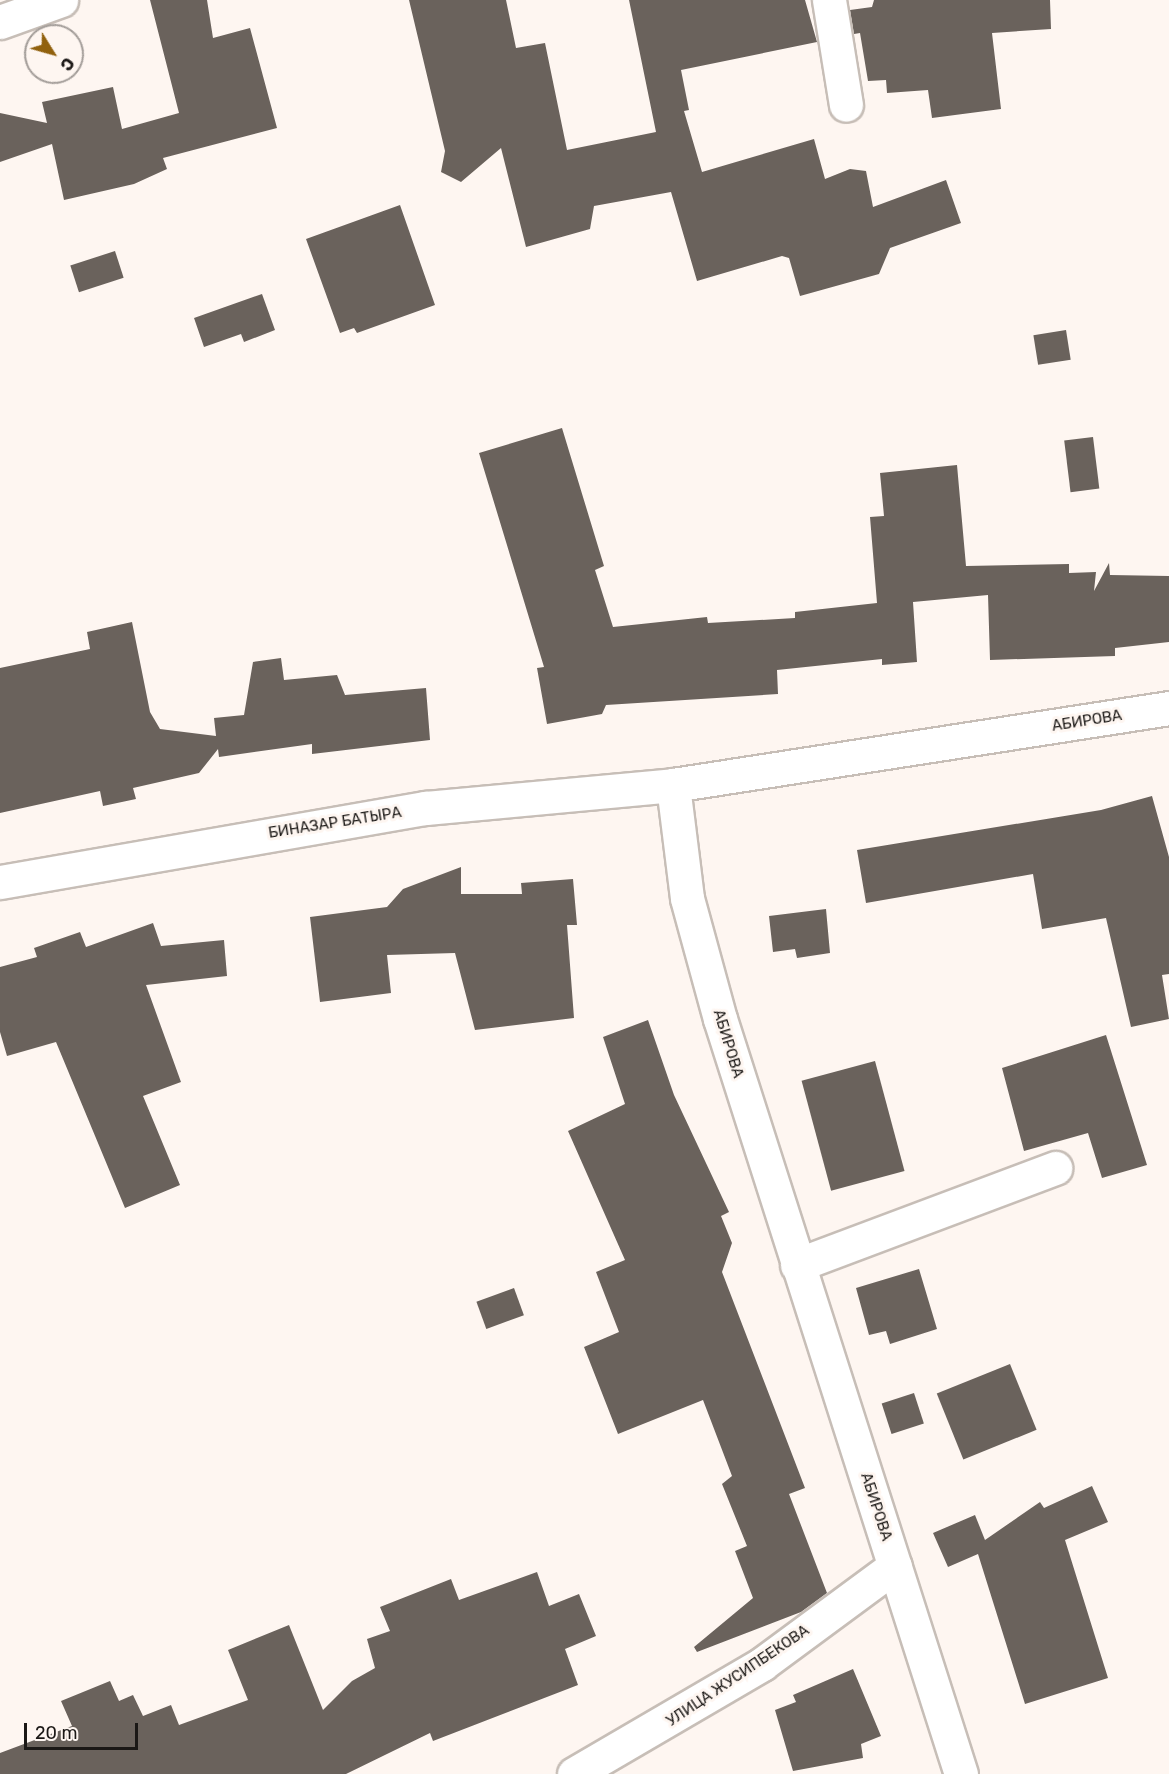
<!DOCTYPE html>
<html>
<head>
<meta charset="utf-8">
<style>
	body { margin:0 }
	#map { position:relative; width:1169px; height:1774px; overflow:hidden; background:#fef6f1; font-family:Rubik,sans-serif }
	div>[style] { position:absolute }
	.building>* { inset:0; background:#6a625c; transform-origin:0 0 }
	.roads { filter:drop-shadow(2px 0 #c7beb7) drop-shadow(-2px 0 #c7beb7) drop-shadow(0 2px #c7beb7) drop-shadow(0 -2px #c7beb7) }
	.minor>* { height:33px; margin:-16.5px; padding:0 16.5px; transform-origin:16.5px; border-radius:16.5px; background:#fff }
	.major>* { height:33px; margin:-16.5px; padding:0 16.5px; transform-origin:16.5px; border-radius:16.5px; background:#fff }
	span { translate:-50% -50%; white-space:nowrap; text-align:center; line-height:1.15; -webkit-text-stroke:6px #fef6f1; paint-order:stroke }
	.street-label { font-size:15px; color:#1b1816 }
	.north { position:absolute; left:24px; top:24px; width:60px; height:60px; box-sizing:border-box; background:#fef6f1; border:2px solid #a39d99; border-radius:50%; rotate:127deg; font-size:16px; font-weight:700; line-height:24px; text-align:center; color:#1b1816 }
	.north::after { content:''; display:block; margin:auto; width:21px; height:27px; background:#91610e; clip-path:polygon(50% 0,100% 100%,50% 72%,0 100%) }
	.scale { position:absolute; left:24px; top:1723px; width:114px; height:27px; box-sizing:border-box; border:3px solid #1b1816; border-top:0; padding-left:8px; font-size:18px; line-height:21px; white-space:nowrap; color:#1b1816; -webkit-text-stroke:4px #fef6f1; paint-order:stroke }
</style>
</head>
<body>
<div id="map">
	<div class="building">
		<div style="clip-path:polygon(150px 0,207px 0,213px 38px,250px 28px,277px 128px,163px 158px,167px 169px,134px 184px,64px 200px,52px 144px,0 162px,0 113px,47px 123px,42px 102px,113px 87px,122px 129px,179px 113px)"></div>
		<div style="clip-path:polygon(409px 0,506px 0,516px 48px,545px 43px,567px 150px,656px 132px,629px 0,805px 0,817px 42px,681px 70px,689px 110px,684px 111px,702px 172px,814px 139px,825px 179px,850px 169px,866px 171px,873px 207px,946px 180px,961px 223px,890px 248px,879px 274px,800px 296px,789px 258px,782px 256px,697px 281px,671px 192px,594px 206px,590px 229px,526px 247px,501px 148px,461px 182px,441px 172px,445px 151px)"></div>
		<div style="clip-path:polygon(874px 0,1050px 0,1051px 29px,992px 33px,1001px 109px,932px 118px,928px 90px,887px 93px,886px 80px,868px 81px,860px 33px,854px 34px,850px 10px,872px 7px)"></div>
		<div style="clip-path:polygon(400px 205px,435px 305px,357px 333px,354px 328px,340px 333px,306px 239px)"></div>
		<div style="left:115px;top:251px;width:28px;height:47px;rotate:72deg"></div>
		<div style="clip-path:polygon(262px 294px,275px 330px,244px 342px,241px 334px,204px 347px,194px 318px)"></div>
		<div style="left:1066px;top:330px;width:30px;height:33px;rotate:81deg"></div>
		<div style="clip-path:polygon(562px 428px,604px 566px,595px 570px,613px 627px,707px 617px,708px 623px,795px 618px,795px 612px,877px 603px,870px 517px,884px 516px,880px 473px,957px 465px,966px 566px,1069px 564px,1069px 573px,1096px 572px,1094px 591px,1109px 563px,1110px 575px,1169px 576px,1169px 642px,1115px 648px,1115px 656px,990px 660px,988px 595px,913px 602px,917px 662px,882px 665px,882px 659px,777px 670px,778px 694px,606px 705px,602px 714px,547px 724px,537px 668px,544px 667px,479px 453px)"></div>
		<div style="left:1093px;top:437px;width:52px;height:29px;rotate:83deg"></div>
		<div style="clip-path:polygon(132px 622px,150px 712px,160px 729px,216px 736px,214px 718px,244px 715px,253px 662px,281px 658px,284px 680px,337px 675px,345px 695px,426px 688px,430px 740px,312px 754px,312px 744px,219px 757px,218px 749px,199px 773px,133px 788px,136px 799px,103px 806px,100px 791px,0 813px,0 668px,90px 649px,87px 632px)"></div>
		<div style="clip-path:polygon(1152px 796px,1169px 857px,1169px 974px,1162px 975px,1169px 1019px,1131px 1027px,1106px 918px,1042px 929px,1033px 874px,866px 903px,857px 850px,1101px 810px)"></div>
		<div style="clip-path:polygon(461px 867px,461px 894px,522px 894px,521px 883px,573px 879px,577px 925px,567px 925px,574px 1018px,475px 1030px,455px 953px,387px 955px,391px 993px,320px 1002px,310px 917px,387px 907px,403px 889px)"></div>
		<div style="clip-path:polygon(826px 909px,830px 953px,797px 958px,795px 949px,773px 952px,769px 916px)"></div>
		<div style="clip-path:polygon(153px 923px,161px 946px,224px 940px,227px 976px,146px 985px,181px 1082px,143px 1096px,180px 1185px,125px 1208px,56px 1042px,7px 1056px,0 1032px,0 967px,37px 957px,34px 948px,80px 932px,86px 947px)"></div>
		<div style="clip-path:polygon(648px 1020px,674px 1095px,729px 1212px,721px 1216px,732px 1243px,722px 1272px,805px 1488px,789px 1494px,827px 1593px,801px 1612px,697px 1652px,694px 1647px,753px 1598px,735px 1551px,747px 1546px,722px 1484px,732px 1476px,703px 1400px,618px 1434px,584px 1347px,619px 1332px,596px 1272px,625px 1260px,568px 1131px,625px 1104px,603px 1037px)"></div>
		<div style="clip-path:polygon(1106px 1035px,1147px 1165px,1102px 1178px,1088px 1133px,1024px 1151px,1002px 1068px)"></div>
		<div style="left:875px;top:1061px;width:114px;height:76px;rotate:75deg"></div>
		<div style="clip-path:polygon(919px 1269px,937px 1329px,890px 1344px,886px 1331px,869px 1335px,856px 1288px)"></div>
		<div style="left:514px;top:1288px;width:29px;height:40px;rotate:70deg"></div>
		<div style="left:1010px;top:1364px;width:71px;height:79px;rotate:68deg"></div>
		<div style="left:914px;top:1393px;width:32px;height:34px;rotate:72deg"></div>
		<div style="clip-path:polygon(1092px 1486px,1108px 1522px,1065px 1540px,1108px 1678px,1025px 1704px,978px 1554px,948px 1567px,933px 1533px,975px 1515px,985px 1540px,1040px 1502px,1044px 1508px)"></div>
		<div style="clip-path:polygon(537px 1572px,549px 1606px,579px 1594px,596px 1636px,565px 1649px,578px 1685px,433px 1741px,430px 1733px,346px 1774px,0 1774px,0 1753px,72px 1726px,61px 1701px,110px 1681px,119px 1701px,133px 1695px,143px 1716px,171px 1705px,179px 1725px,248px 1700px,228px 1650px,289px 1625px,323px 1710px,352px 1681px,375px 1668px,367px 1639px,390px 1631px,380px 1607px,451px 1579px,459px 1600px)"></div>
		<div style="clip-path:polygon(853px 1669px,881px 1736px,861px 1744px,863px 1758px,793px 1771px,775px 1710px,796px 1702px,793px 1695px)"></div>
	</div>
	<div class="roads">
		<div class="minor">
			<div style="left:829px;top:0;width:106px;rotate:80.8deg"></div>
			<div style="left:0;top:22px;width:65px;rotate:-19.8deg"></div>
			<div style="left:0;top:882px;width:432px;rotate:-9.9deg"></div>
			<div style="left:426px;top:808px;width:248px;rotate:-5.3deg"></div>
			<div style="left:797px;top:1265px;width:276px;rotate:-20.6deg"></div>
			<div style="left:574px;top:1774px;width:218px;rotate:-30.3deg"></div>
			<div style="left:762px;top:1664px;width:165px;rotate:-36.4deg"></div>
		</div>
		<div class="major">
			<div style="left:961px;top:1774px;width:793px;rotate:-107.7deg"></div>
			<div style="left:720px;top:1019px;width:125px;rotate:-105.3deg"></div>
			<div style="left:687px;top:898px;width:114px;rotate:-97.1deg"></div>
			<div style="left:673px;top:785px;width:502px;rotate:-8.82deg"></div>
		</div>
	</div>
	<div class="street-label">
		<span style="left:1087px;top:721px;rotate:-9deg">АБИРОВА</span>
		<span style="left:335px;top:823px;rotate:-9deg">БИНАЗАР БАТЫРА</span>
		<span style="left:728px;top:1044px;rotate:73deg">АБИРОВА</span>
		<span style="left:876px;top:1507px;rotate:72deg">АБИРОВА</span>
		<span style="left:738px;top:1676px;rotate:-34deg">УЛИЦА ЖУСИПБЕКОВА</span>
	</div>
	<div class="north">С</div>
	<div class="scale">20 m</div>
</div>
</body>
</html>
